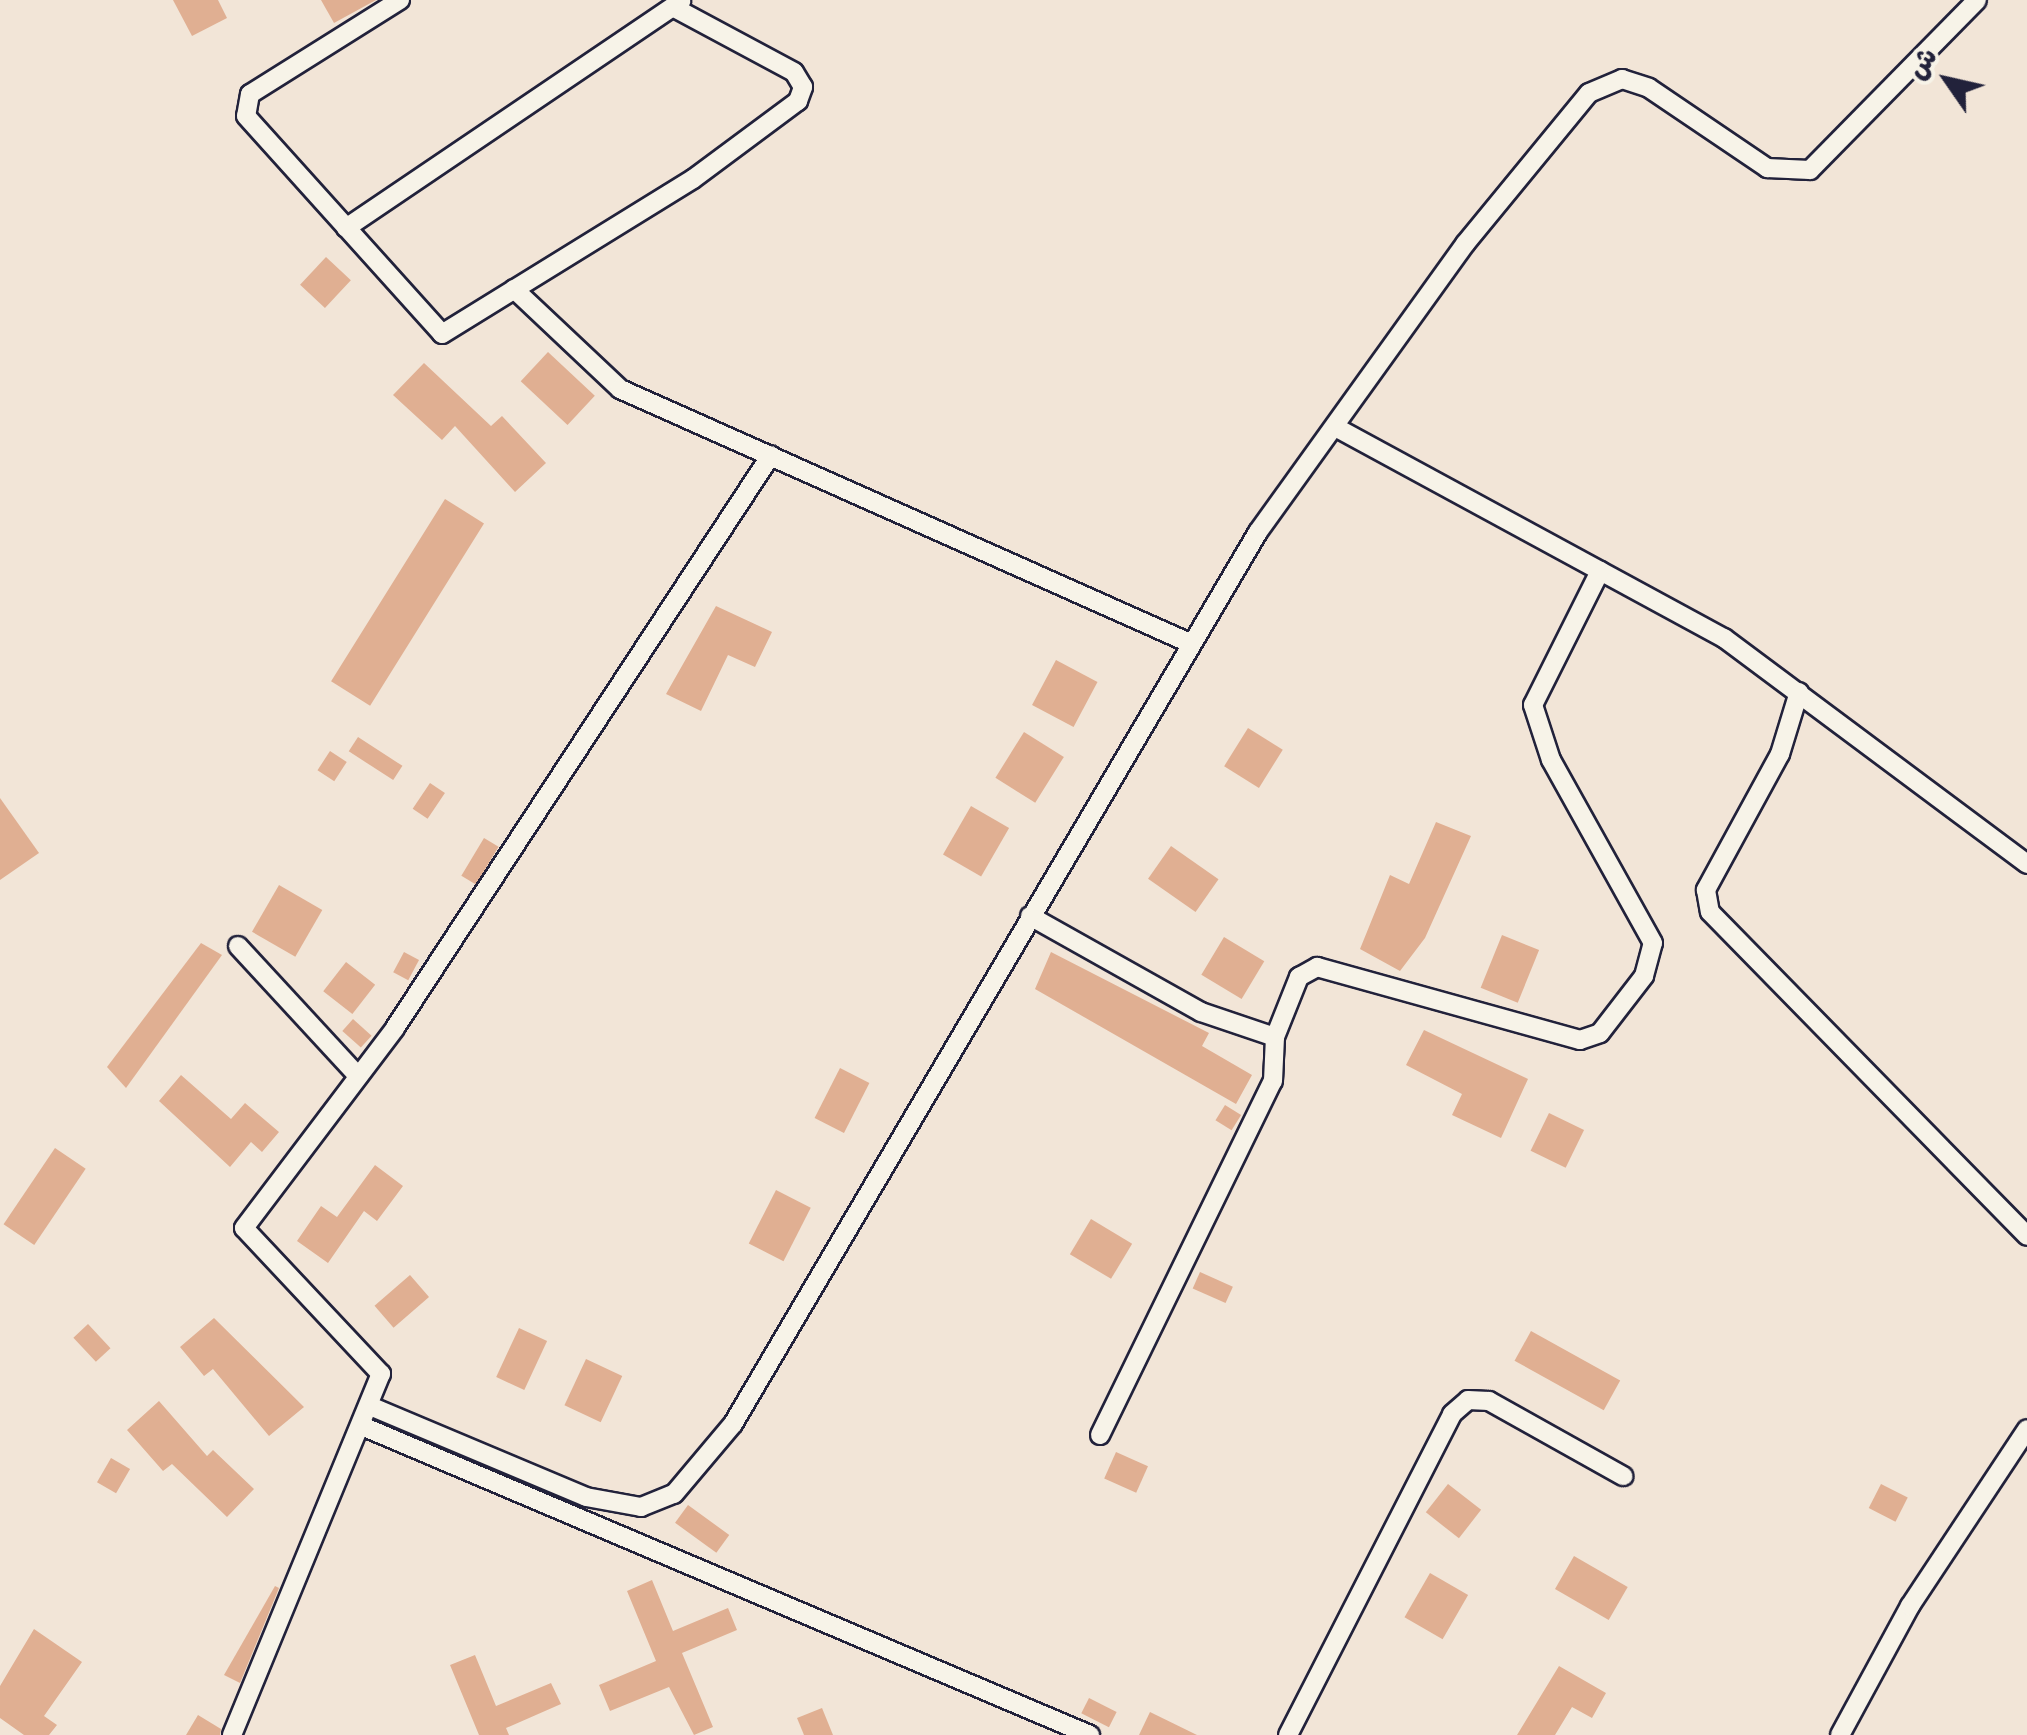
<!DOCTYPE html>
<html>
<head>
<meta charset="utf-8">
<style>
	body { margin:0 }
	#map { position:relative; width:2027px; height:1735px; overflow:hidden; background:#f2e5d7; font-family:"Comic Neue","Playpen Sans Arabic",sans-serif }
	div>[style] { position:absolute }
	.building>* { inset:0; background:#e0af92; transform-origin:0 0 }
	.roads { filter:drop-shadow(2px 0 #22223b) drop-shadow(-2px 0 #22223b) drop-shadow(0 2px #22223b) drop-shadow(0 -2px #22223b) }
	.minor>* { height:18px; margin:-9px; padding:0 9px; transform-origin:9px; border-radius:9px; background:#f7f3e8 }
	span { translate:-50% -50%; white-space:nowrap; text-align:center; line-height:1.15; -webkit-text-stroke:8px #f7f3e8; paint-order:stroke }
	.north { position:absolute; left:1897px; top:30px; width:100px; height:100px; -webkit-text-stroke:8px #f7f3e8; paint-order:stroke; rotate:304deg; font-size:28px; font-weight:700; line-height:40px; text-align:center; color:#22223b }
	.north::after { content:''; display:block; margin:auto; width:35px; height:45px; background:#22223b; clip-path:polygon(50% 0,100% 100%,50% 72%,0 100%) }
</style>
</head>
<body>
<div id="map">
	<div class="building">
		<div style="clip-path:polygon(173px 0,218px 0,227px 18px,192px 36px)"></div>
		<div style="clip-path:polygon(321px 0,376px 0,334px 23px)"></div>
		<div style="left:326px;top:257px;width:34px;height:38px;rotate:43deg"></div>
		<div style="left:548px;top:352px;width:64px;height:40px;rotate:43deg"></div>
		<div style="clip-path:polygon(424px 363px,491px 426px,502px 416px,546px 463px,515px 492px,455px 426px,442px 440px,393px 395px)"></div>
		<div style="left:445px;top:499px;width:46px;height:215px;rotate:32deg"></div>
		<div style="clip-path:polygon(716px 606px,772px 632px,755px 667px,728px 655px,701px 711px,666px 694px)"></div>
		<div style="left:1056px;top:660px;width:47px;height:51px;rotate:28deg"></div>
		<div style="left:1248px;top:728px;width:41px;height:45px;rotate:32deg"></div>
		<div style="left:1024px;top:732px;width:47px;height:54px;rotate:32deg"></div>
		<div style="left:358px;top:737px;width:53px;height:17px;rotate:33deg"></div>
		<div style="left:330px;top:751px;width:20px;height:23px;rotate:33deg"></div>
		<div style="left:430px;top:783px;width:18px;height:31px;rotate:34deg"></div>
		<div style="clip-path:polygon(0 798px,39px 853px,0 880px)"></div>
		<div style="left:971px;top:806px;width:44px;height:56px;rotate:30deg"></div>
		<div style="clip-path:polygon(1436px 822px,1471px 836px,1425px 938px,1400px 971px,1360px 949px,1390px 875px,1409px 884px)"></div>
		<div style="left:484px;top:838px;width:17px;height:44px;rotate:31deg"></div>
		<div style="left:1171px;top:846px;width:58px;height:40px;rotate:35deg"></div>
		<div style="left:279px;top:885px;width:50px;height:54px;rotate:30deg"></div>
		<div style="left:1502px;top:935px;width:40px;height:57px;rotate:22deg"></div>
		<div style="left:1224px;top:937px;width:47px;height:44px;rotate:31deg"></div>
		<div style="clip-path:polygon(201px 943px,222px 955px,126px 1088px,107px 1067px)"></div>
		<div style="left:404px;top:952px;width:17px;height:23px;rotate:28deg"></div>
		<div style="clip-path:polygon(1051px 952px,1209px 1033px,1202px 1046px,1252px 1075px,1236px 1104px,1035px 989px)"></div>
		<div style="left:346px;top:962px;width:37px;height:37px;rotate:38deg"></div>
		<div style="left:353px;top:1019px;width:25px;height:16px;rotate:42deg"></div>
		<div style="clip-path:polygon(1424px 1030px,1528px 1079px,1501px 1138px,1452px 1115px,1462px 1094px,1406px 1065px)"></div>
		<div style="left:840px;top:1068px;width:33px;height:56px;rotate:27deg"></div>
		<div style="clip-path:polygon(181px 1075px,231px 1119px,245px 1103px,279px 1132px,262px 1152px,251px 1142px,230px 1167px,159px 1101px)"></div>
		<div style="left:1225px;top:1105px;width:19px;height:18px;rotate:32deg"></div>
		<div style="left:1549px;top:1113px;width:39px;height:42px;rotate:26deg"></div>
		<div style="left:55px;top:1148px;width:37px;height:92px;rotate:34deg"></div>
		<div style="clip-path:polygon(375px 1165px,403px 1186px,377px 1221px,364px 1211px,328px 1263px,297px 1241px,321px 1206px,337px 1217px)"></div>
		<div style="left:776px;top:1190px;width:39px;height:60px;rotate:27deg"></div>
		<div style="left:1091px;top:1219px;width:48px;height:41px;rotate:31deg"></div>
		<div style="left:1200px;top:1272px;width:36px;height:18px;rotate:24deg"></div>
		<div style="left:410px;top:1275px;width:29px;height:47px;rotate:49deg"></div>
		<div style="clip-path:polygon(214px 1318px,304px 1407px,269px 1436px,213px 1369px,204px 1376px,180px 1347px)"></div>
		<div style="left:88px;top:1324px;width:33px;height:20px;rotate:47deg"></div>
		<div style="left:519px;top:1328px;width:31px;height:54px;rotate:25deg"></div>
		<div style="left:1531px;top:1331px;width:102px;height:34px;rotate:29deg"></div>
		<div style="left:586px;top:1359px;width:40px;height:51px;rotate:25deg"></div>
		<div style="clip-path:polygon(159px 1401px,207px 1456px,213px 1450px,254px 1489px,227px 1517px,172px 1464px,163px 1471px,127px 1430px)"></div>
		<div style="left:1116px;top:1452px;width:35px;height:29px;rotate:24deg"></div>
		<div style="left:111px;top:1458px;width:22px;height:28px;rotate:30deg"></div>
		<div style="left:1448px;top:1484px;width:42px;height:36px;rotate:38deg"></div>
		<div style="left:1881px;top:1484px;width:30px;height:27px;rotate:27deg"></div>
		<div style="left:688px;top:1505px;width:51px;height:22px;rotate:36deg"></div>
		<div style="left:1574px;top:1556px;width:62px;height:38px;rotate:30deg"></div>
		<div style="left:1430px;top:1573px;width:44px;height:51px;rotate:30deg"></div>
		<div style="clip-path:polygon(652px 1580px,673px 1631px,728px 1608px,737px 1630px,682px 1653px,713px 1727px,694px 1735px,669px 1687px,610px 1711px,599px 1685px,656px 1661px,627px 1591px)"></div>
		<div style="clip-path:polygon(275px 1586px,279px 1588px,240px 1683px,224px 1675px)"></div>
		<div style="clip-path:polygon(34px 1629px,82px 1662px,44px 1716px,57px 1725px,49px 1735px,24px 1735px,0 1718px,0 1686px)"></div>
		<div style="clip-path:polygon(475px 1655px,496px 1706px,551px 1683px,561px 1704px,506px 1728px,509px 1735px,479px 1735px,450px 1665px)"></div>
		<div style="clip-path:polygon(1559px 1666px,1606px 1693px,1592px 1718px,1572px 1707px,1555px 1735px,1517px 1735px)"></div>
		<div style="left:1089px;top:1698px;width:31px;height:17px;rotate:27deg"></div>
		<div style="clip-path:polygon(822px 1708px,833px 1735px,804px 1735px,797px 1718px)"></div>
		<div style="clip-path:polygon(1150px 1712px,1197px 1735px,1139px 1735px)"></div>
		<div style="clip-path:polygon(198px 1715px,221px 1729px,220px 1735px,186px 1735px)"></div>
	</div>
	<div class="roads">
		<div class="minor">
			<div style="left:400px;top:0;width:177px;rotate:147.9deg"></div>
			<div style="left:250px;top:94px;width:22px;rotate:100deg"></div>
			<div style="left:246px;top:116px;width:293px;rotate:48deg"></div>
			<div style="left:442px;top:334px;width:295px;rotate:-31.7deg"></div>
			<div style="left:693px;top:179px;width:131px;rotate:-36.6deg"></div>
			<div style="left:798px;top:101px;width:15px;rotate:-70deg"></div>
			<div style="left:803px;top:87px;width:17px;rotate:-121deg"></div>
			<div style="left:794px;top:72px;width:137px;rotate:-151.8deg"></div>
			<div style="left:346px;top:228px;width:405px;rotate:-34.1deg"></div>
			<div style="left:514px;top:289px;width:146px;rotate:43.3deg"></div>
			<div style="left:620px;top:389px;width:626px;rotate:24.03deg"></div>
			<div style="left:1335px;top:427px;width:443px;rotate:28.5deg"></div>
			<div style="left:1724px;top:638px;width:378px;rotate:36.7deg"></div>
			<div style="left:1799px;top:692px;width:65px;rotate:107deg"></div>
			<div style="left:1780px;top:754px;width:155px;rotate:118.6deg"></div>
			<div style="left:1706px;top:890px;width:22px;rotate:80deg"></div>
			<div style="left:1710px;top:912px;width:453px;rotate:45.6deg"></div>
			<div style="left:1030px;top:916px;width:196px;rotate:29.3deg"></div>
			<div style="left:1201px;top:1012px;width:78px;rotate:18.7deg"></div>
			<div style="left:1275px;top:1037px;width:65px;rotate:-68.2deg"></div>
			<div style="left:1299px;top:977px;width:21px;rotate:-29deg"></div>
			<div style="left:1317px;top:967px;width:273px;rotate:15.5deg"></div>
			<div style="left:1580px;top:1040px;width:21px;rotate:-19deg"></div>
			<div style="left:1600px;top:1033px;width:72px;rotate:-52.3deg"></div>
			<div style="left:1644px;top:976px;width:34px;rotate:-75deg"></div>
			<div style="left:1653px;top:943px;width:210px;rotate:-119.1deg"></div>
			<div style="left:1551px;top:760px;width:58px;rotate:-108.1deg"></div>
			<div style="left:1533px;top:705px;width:150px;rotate:-63.4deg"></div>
			<div style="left:238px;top:946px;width:177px;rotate:47.3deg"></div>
			<div style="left:370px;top:1406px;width:234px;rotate:22.8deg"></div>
			<div style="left:586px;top:1497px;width:56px;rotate:10.3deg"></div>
			<div style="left:641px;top:1507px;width:35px;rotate:-22deg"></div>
			<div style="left:674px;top:1494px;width:92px;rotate:-49.9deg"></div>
			<div style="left:733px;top:1424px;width:1035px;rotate:-59.52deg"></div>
			<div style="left:1258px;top:532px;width:355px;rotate:-54.3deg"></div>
			<div style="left:1465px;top:244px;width:195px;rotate:-50.6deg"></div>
			<div style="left:1589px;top:93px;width:36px;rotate:-23deg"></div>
			<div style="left:1622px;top:79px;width:28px;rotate:18deg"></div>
			<div style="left:1649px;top:88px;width:143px;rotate:34.1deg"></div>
			<div style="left:1767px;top:168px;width:43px;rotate:2.7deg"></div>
			<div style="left:1810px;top:170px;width:238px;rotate:-45.5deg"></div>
			<div style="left:362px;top:1426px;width:791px;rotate:23deg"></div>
			<div style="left:1100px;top:1435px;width:394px;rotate:-64deg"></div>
			<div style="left:1273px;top:1081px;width:44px;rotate:-87.4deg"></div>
			<div style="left:232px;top:1735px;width:391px;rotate:-67.6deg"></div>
			<div style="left:381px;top:1374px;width:200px;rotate:-133.2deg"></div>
			<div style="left:244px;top:1228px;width:251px;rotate:-52.9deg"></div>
			<div style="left:395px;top:1028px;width:685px;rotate:-56.73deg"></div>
			<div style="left:1288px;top:1735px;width:360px;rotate:-62.9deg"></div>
			<div style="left:1452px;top:1414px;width:21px;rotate:-41deg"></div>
			<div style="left:1468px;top:1400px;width:21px;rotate:3deg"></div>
			<div style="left:1489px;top:1401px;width:154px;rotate:29.2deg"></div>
			<div style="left:1840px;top:1735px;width:147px;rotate:-61.5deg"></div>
			<div style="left:1910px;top:1606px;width:212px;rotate:-56.5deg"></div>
		</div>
	</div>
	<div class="north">ش</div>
</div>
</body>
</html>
